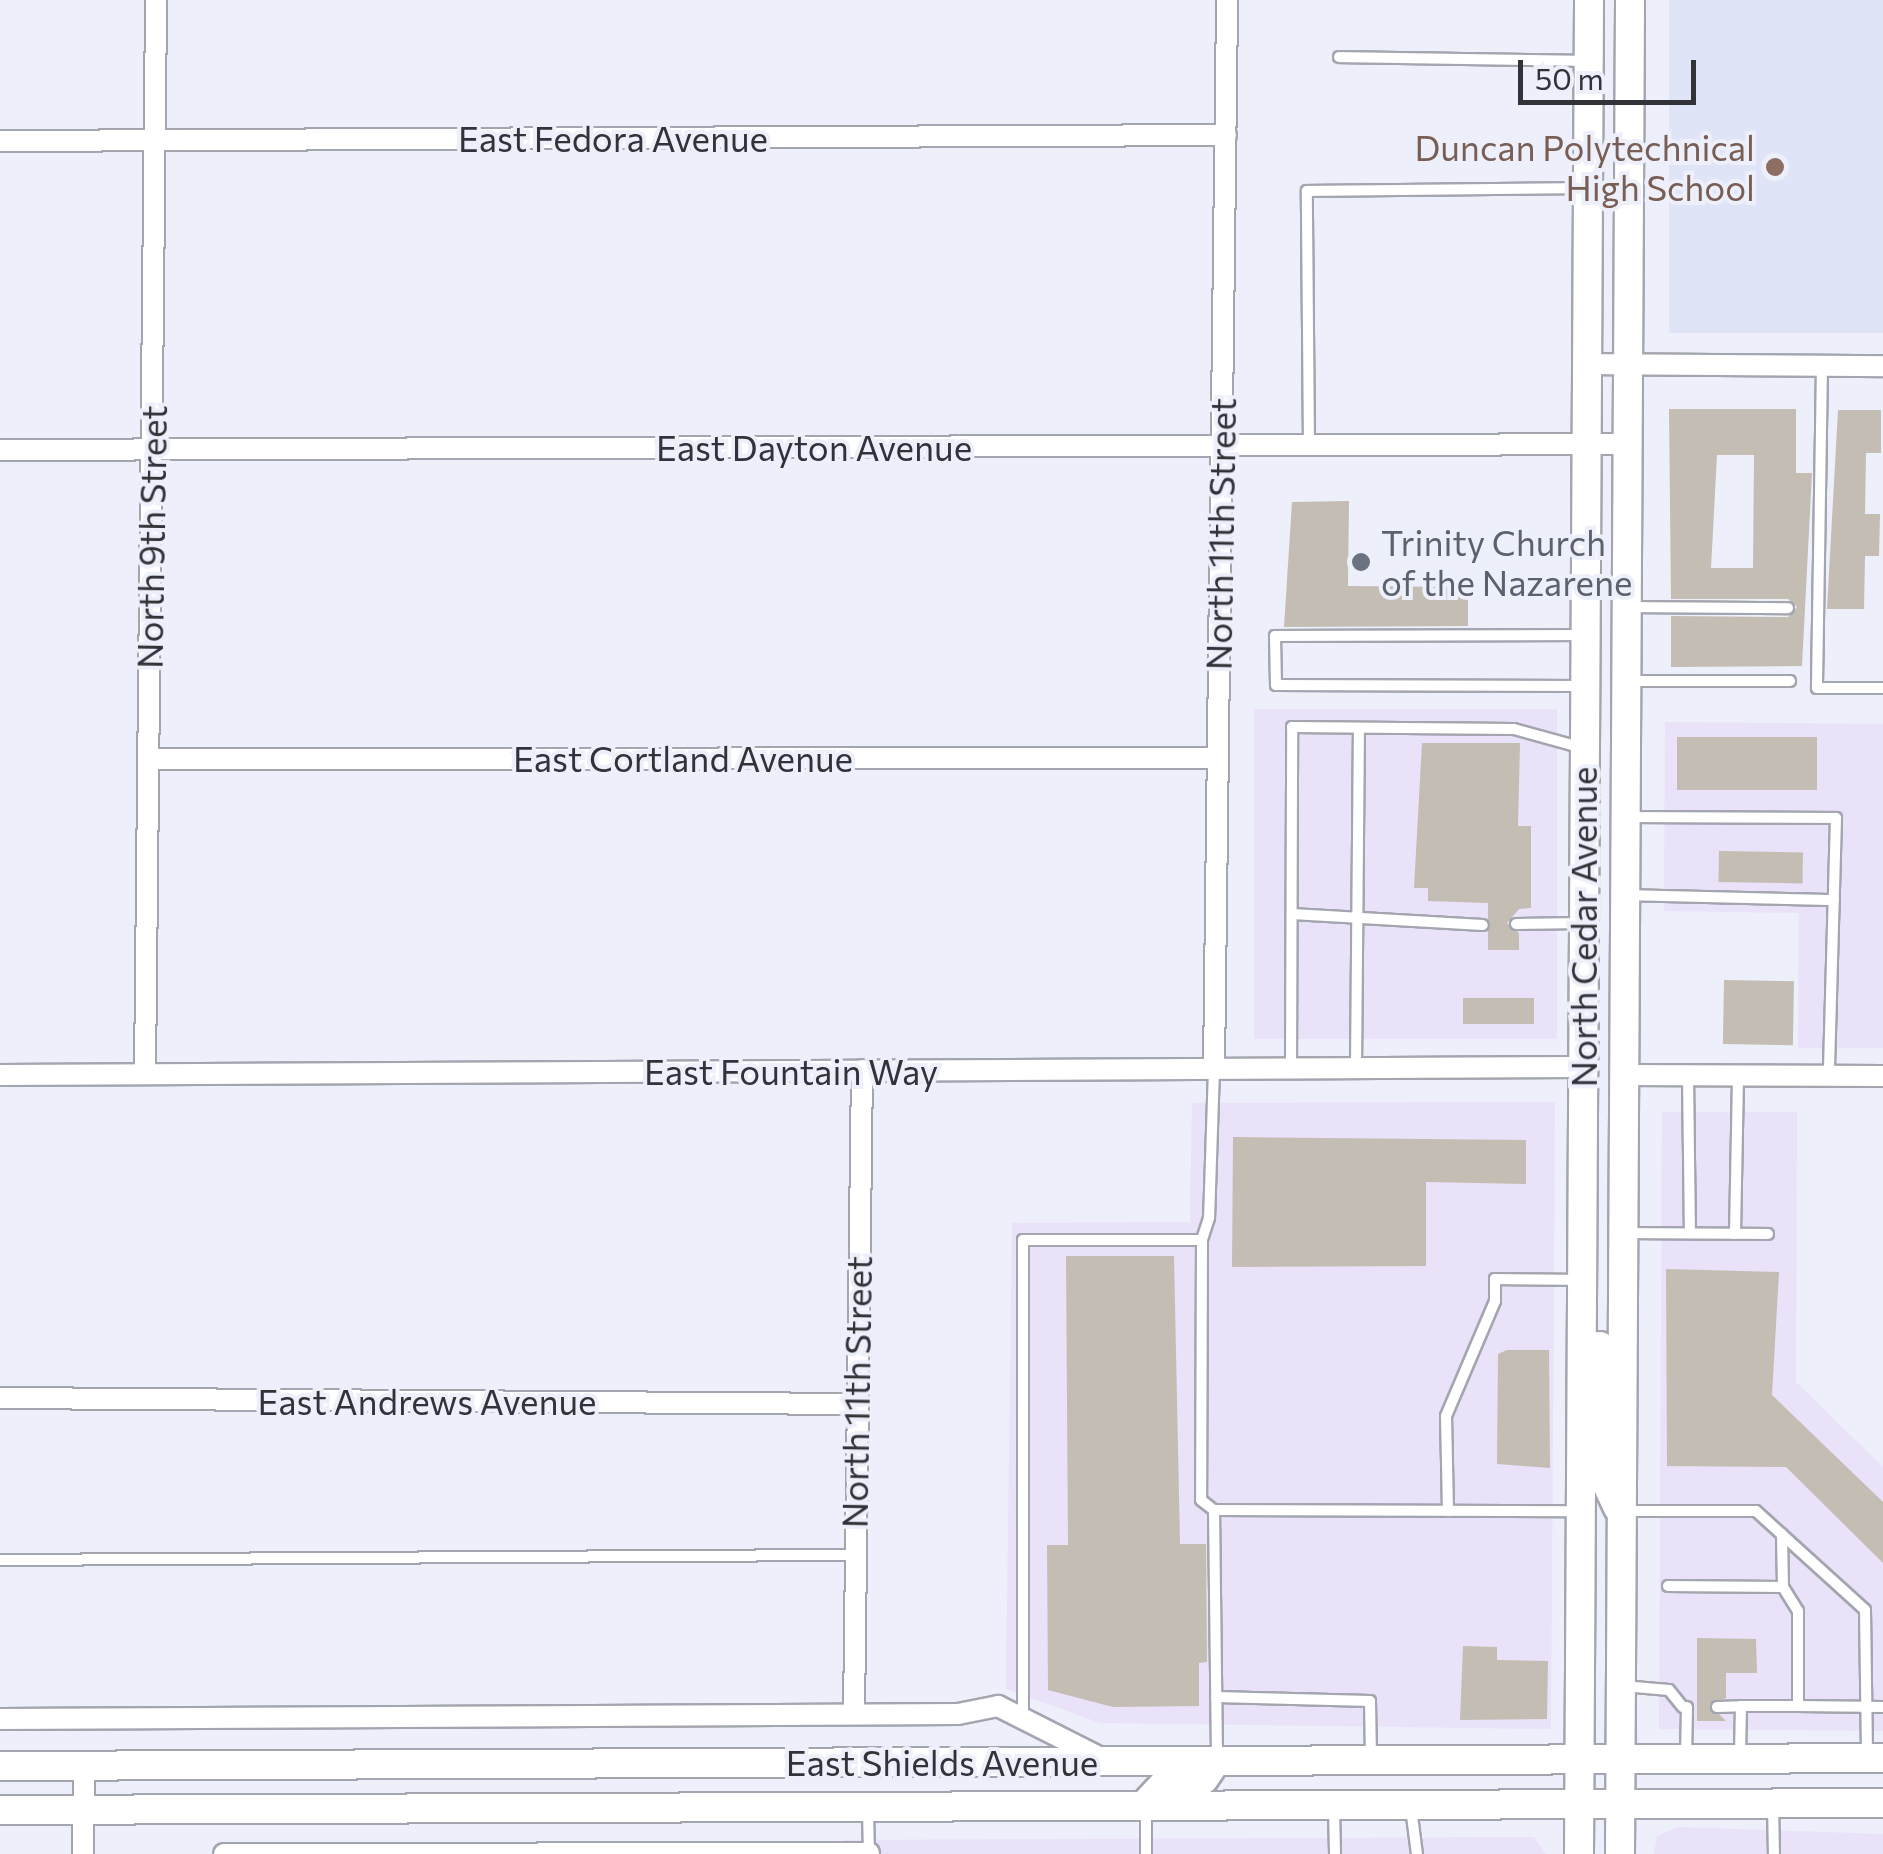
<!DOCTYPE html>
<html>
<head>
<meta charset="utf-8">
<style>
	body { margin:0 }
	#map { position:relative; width:1883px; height:1854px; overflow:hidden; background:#edeffa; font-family:Commissioner,sans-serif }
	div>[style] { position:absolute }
	.commercial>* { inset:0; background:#e9e2f8; transform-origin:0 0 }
	.built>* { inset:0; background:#dfe4f6; transform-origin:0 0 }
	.building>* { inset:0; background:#c3bdb3; transform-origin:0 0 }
	.roads { filter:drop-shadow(2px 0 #a3a5af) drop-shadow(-2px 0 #a3a5af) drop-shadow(0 2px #a3a5af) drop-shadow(0 -2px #a3a5af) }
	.service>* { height:10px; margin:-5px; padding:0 5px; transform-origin:5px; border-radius:5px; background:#fff }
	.minor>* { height:20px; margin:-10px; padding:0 10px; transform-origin:10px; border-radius:10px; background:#fff }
	.secondary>* { height:28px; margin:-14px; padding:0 14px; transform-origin:14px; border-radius:14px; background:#fff }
	.dots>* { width:28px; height:28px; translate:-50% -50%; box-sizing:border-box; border:5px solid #edeffa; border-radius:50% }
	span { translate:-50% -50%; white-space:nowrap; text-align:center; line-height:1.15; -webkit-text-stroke:8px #edeffa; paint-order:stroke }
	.street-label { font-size:35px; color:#323338 }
	.education-label { font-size:35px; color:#785e54 }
	.right { translate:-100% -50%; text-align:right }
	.worship-label { font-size:35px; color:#5b616d }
	.left { translate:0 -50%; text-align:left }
	.scale { position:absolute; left:1518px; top:60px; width:178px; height:45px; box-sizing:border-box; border:5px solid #323338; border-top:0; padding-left:12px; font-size:30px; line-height:35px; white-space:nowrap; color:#323338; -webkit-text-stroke:8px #edeffa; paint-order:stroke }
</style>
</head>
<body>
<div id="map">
	<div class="commercial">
		<div style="left:1254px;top:709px;width:303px;height:330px"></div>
		<div style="clip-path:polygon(1665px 722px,1883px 724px,1883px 1048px,1798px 1048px,1799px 913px,1664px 911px)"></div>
		<div style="clip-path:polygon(1555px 1102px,1551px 1729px,1100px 1723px,1006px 1689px,1012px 1223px,1190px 1222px,1192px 1103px)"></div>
		<div style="clip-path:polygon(1662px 1112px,1797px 1112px,1796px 1382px,1883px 1467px,1883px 1731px,1659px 1729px)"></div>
		<div style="clip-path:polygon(1679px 1827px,1883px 1834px,1883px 1854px,1654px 1854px,1657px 1836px)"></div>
		<div style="clip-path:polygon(1534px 1837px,1546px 1854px,844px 1854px,844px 1840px)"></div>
	</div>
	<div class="built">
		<div style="left:1669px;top:0;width:214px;height:333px"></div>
	</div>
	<div class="building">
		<div style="clip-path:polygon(evenodd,1669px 409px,1796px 409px,1796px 473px,1812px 473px,1802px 666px,1671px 667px,1671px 616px,1788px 617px,1797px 607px,1788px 599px,1671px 599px,1669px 409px,1717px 455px,1754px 455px,1753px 568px,1711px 568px,1717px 455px)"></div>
		<div style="clip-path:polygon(1838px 410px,1881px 410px,1881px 453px,1866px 453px,1865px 514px,1880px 514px,1879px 556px,1865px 556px,1864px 609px,1827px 609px)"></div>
		<div style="clip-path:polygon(1349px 501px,1348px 586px,1468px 587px,1468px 626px,1284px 627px,1292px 502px)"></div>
		<div style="left:1677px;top:737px;width:140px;height:53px"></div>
		<div style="clip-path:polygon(1422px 743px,1520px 743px,1518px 826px,1531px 826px,1531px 908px,1519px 909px,1507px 923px,1519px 933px,1519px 950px,1488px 950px,1488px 903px,1428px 901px,1428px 888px,1414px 888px)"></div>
		<div style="left:1719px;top:851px;width:84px;height:31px;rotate:1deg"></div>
		<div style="left:1724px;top:980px;width:70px;height:64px;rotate:1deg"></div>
		<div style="left:1463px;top:998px;width:71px;height:26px"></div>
		<div style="clip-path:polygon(1233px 1137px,1526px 1140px,1526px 1184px,1426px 1182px,1426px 1266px,1232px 1267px)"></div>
		<div style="clip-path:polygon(1066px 1256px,1174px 1256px,1180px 1544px,1206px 1544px,1207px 1662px,1199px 1663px,1199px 1706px,1113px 1707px,1048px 1690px,1047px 1545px,1068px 1545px)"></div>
		<div style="clip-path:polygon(1666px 1269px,1779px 1272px,1772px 1395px,1883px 1502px,1883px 1563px,1786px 1467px,1667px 1466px)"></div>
		<div style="clip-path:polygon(1507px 1350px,1549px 1350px,1550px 1468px,1497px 1464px,1498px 1354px)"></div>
		<div style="clip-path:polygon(1697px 1638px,1756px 1639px,1757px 1673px,1726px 1673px,1726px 1698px,1709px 1704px,1726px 1721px,1697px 1721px)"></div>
		<div style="clip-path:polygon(1463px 1646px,1497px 1647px,1497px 1660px,1548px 1661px,1547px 1719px,1460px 1720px)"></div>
	</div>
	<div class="roads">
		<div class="service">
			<div style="left:1339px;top:57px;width:249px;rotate:0.9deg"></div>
			<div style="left:1822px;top:366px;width:322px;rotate:90.9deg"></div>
			<div style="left:1817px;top:688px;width:66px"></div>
			<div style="left:1309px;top:445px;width:254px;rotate:-90.5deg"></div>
			<div style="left:1307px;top:191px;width:279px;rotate:-0.6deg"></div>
			<div style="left:1628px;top:607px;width:160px;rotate:0.4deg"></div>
			<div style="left:1628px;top:681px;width:162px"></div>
			<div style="left:1581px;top:686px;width:305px;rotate:-179.8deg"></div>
			<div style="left:1276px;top:685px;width:49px;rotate:-91.2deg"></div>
			<div style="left:1275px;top:636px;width:309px;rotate:-0.2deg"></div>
			<div style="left:1630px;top:817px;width:206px;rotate:0.3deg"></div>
			<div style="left:1836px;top:818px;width:257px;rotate:91.6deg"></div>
			<div style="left:1628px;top:895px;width:206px;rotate:1.4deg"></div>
			<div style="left:1292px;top:914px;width:191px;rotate:3.3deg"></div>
			<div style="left:1516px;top:924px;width:64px;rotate:-0.9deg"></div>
			<div style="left:1291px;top:1068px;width:341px;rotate:-89.8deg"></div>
			<div style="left:1292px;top:727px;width:222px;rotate:0.5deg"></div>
			<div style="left:1514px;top:729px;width:72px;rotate:15.4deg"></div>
			<div style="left:1356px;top:1068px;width:340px;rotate:-89.5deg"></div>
			<div style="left:1214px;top:1069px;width:149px;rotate:91.9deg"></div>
			<div style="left:1209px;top:1218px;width:23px;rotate:108deg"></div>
			<div style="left:1202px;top:1240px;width:260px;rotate:90.2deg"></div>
			<div style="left:1201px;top:1500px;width:16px;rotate:38deg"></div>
			<div style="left:1214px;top:1510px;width:366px;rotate:0.2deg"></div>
			<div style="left:1688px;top:1075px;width:158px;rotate:89.3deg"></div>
			<div style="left:1625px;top:1233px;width:143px;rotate:0.4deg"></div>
			<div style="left:1735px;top:1234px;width:159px;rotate:-88.9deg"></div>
			<div style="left:1214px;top:1510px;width:249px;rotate:89.3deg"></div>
			<div style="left:1448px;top:1511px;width:95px;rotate:-91.2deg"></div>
			<div style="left:1446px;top:1416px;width:125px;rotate:-66.9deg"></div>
			<div style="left:1495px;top:1301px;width:22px;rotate:-90deg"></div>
			<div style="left:1495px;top:1279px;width:85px;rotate:0.7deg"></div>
			<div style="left:1623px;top:1511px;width:133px"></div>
			<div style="left:1756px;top:1511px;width:147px;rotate:42.2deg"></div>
			<div style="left:1865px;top:1610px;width:147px;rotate:89.2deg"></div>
			<div style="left:0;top:1560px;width:854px;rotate:-0.34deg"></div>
			<div style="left:1668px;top:1586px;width:115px;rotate:0.5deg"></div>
			<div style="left:1783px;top:1587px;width:53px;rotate:-91.1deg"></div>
			<div style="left:1783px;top:1587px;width:28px;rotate:58deg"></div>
			<div style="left:1798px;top:1611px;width:95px;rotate:90deg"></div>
			<div style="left:1798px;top:1706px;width:85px;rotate:0.7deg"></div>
			<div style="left:1623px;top:1686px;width:46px;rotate:5deg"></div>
			<div style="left:1669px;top:1690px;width:22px;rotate:51deg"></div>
			<div style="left:1216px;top:1697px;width:154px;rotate:1.5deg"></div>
			<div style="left:1370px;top:1701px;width:56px;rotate:89deg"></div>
			<div style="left:1717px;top:1707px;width:24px;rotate:-2deg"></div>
			<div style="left:1023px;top:1716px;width:476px;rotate:-90deg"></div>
			<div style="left:1023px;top:1240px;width:179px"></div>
			<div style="left:1686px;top:1756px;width:49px;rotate:-88.8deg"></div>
			<div style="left:1740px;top:1756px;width:50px;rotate:-88.9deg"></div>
			<div style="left:1741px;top:1706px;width:57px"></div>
			<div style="left:1773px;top:1804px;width:50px;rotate:88.9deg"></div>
			<div style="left:1411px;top:1808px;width:46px;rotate:82.6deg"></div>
			<div style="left:1146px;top:1809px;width:45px;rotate:90deg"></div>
			<div style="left:1334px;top:1809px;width:45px;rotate:88.7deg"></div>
			<div style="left:868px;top:1811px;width:43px;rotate:88.7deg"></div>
		</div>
		<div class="minor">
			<div style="left:0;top:141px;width:1226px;rotate:-0.28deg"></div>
			<div style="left:1586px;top:364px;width:297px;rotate:0.4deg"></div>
			<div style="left:0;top:450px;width:1628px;rotate:-0.21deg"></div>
			<div style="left:148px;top:759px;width:1069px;rotate:-0.05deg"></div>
			<div style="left:1214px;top:1069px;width:1069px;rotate:-89.3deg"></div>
			<div style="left:145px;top:1074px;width:1074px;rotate:-89.41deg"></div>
			<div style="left:0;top:1075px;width:1582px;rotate:-0.29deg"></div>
			<div style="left:1625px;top:1075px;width:258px;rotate:0.2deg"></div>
			<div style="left:0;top:1398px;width:855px;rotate:0.4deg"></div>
			<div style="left:854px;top:1714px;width:644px;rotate:-89.29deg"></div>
			<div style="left:0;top:1719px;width:958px;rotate:-0.3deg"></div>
			<div style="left:958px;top:1714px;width:41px;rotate:-11.3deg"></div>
			<div style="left:998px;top:1706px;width:120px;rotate:26.8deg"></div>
			<div style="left:83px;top:1854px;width:88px;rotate:-89.3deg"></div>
			<div style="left:224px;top:1854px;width:645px;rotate:-0.09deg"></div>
		</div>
		<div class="secondary">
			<div style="left:1600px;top:1346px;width:132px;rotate:88.3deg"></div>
			<div style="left:1604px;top:1478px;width:33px;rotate:65deg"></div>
			<div style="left:0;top:1766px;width:1883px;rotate:-0.24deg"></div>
			<div style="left:1146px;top:1803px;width:26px;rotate:-47deg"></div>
			<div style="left:1164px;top:1784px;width:40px;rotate:-7.1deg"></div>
			<div style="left:1204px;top:1779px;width:23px;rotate:-56deg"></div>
			<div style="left:0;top:1810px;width:1883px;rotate:-0.21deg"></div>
			<div style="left:1579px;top:1854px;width:1854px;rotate:-89.69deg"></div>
			<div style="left:1620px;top:1854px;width:1854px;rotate:-89.69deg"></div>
		</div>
	</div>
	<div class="dots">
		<div style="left:1775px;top:167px;background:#8d6e63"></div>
		<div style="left:1361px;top:562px;background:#6b7280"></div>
	</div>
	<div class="street-label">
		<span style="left:613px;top:138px">East Fedora Avenue</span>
		<span style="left:814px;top:447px">East Dayton Avenue</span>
		<span style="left:1220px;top:534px;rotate:-89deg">North 11th Street</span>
		<span style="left:151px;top:537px;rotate:-89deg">North 9th Street</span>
		<span style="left:683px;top:758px">East Cortland Avenue</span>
		<span style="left:1583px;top:927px;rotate:-90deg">North Cedar Avenue</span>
		<span style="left:791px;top:1071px">East Fountain Way</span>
		<span style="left:856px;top:1392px;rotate:-89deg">North 11th Street</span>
		<span style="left:427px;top:1401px">East Andrews Avenue</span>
		<span style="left:942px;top:1762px">East Shields Avenue</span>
	</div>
	<div class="education-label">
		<span class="right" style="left:1755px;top:167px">Duncan Polytechnical<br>High School</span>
	</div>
	<div class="worship-label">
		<span class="left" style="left:1381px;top:562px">Trinity Church<br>of the Nazarene</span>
	</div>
	<div class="scale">50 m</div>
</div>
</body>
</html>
